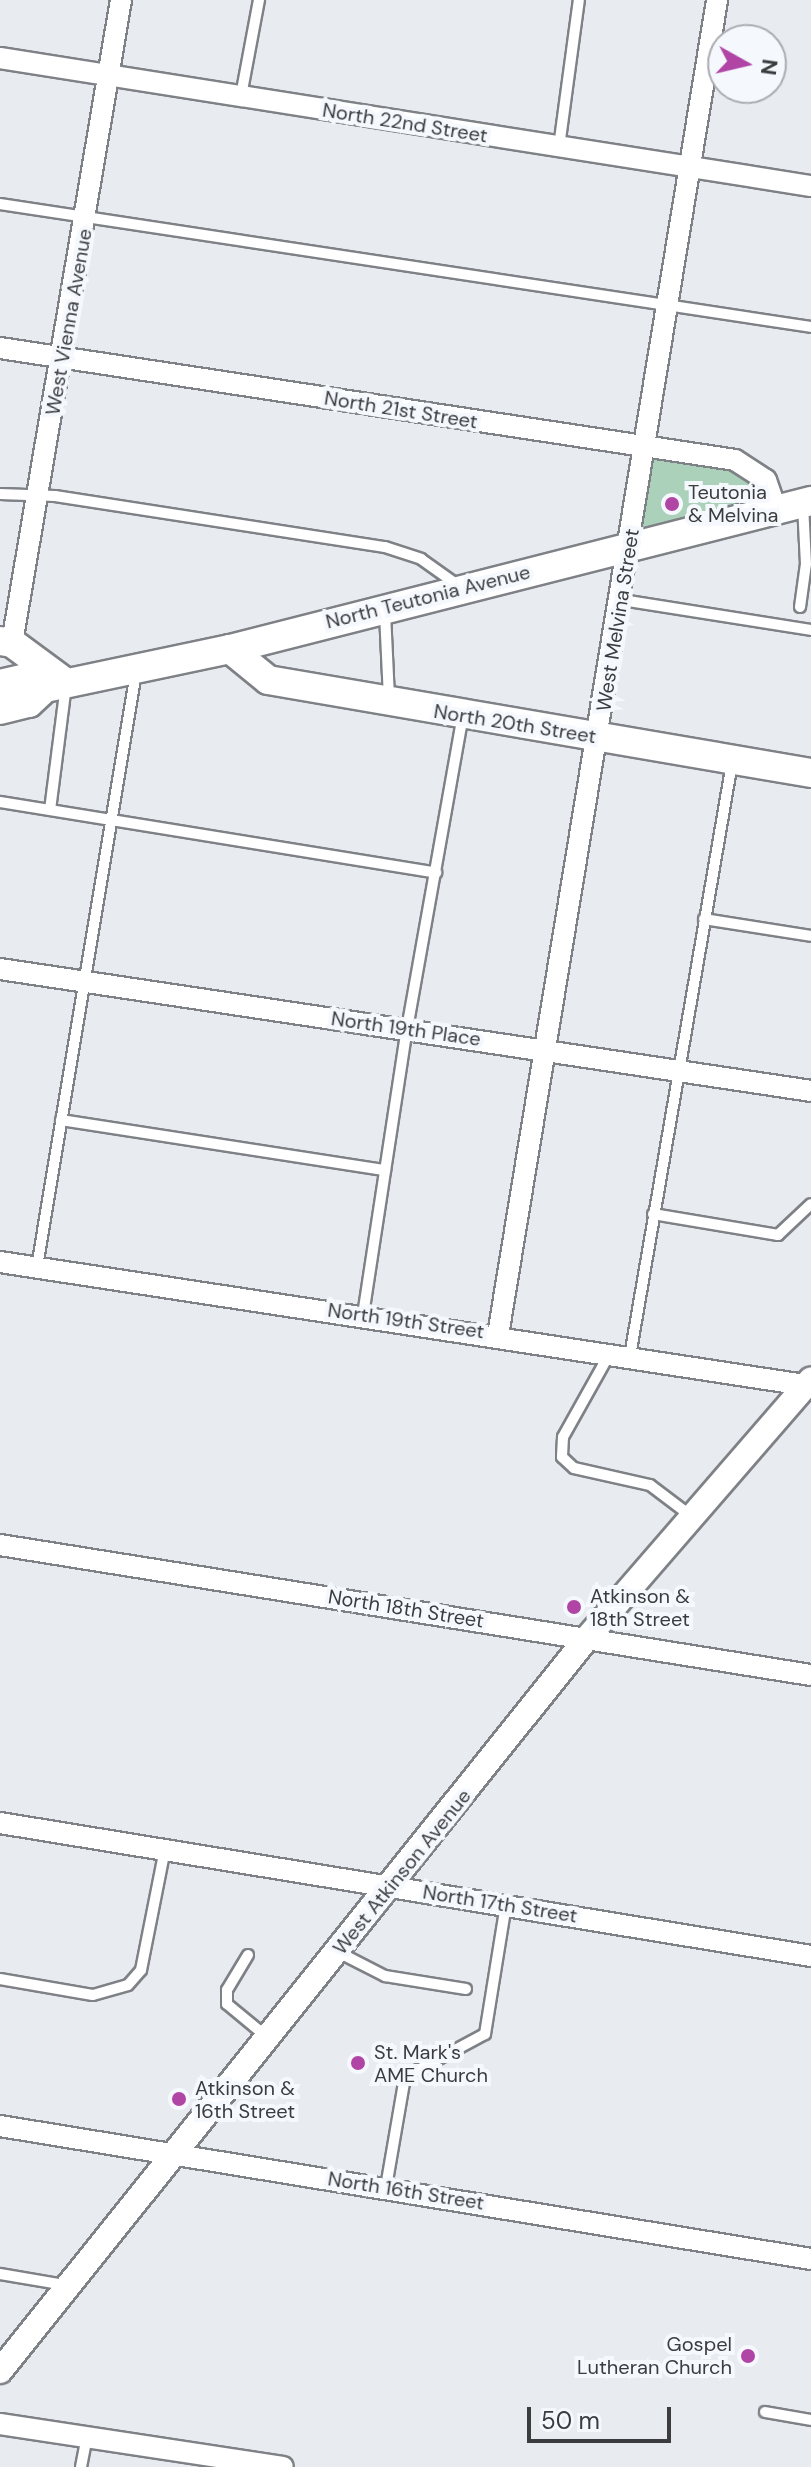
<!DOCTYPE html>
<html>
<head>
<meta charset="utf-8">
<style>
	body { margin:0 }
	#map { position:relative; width:811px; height:2467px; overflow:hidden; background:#e8ebf0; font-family:"DM Sans",sans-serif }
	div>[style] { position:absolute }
	.green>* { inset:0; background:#acd1ba }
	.roads { filter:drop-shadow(2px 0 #7e8186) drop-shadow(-2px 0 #7e8186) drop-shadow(0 2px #7e8186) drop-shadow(0 -2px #7e8186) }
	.service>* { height:10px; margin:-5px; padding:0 5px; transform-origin:5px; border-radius:5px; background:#fff }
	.minor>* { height:20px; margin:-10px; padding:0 10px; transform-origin:10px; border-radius:10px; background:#fff }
	.tertiary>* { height:24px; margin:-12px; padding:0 12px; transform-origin:12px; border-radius:12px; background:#fff }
	.secondary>* { height:28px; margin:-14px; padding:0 14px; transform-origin:14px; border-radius:14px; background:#fff }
	.dots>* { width:22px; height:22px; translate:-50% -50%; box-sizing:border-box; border:4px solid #f5f9fe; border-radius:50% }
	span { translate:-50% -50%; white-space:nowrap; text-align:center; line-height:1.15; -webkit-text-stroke:8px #f5f9fe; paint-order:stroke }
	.street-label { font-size:20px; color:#3b3c3e }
	.poi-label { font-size:20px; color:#3b3c3e }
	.left { translate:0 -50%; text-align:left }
	.right { translate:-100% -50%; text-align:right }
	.north { position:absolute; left:707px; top:24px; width:80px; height:80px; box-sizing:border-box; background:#f5f9fe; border:2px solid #abadb1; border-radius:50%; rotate:98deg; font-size:22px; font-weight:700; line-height:32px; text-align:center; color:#3b3c3e }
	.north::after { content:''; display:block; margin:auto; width:28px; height:36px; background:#b045a5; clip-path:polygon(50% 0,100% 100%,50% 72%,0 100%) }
	.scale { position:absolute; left:527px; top:2407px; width:144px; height:36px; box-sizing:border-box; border:4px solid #3b3c3e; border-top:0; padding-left:10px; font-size:24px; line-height:28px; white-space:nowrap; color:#3b3c3e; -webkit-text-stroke:6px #f5f9fe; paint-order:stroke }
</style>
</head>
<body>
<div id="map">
	<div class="green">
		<div style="clip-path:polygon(644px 446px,751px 467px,776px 509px,631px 545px)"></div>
	</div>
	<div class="roads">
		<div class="service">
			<div style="left:241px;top:96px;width:98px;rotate:-79.4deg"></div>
			<div style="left:559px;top:147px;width:148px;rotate:-82.3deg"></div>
			<div style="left:0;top:204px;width:820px;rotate:8.62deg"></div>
			<div style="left:0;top:494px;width:55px;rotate:2.1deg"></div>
			<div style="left:55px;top:496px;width:334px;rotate:8.8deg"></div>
			<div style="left:385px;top:547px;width:38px;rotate:18deg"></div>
			<div style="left:421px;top:559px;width:47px;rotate:35.4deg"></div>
			<div style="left:622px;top:600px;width:191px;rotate:9deg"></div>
			<div style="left:800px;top:607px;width:43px;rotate:-82.1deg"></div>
			<div style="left:806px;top:564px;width:59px;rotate:-92.9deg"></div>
			<div style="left:385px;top:613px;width:84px;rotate:87.3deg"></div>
			<div style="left:0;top:802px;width:442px;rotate:9.2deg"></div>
			<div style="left:50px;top:810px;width:126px;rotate:-82.7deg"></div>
			<div style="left:704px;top:919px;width:108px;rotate:9deg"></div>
			<div style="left:61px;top:1120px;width:328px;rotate:8.8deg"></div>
			<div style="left:653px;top:1214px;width:127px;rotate:9.5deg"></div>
			<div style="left:778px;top:1235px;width:45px;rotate:-43.2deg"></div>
			<div style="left:37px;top:1267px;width:602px;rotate:-80.54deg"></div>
			<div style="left:363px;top:1315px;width:289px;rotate:-81.3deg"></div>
			<div style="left:407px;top:1029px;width:318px;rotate:-79.9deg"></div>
			<div style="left:610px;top:1353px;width:96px;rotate:119.2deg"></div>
			<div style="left:563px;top:1437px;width:20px;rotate:93deg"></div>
			<div style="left:562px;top:1457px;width:16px;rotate:43deg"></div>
			<div style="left:574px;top:1468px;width:78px;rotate:12.6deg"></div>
			<div style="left:650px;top:1485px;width:51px;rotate:37.1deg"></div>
			<div style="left:630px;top:1356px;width:602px;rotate:-80.24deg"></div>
			<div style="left:338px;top:1952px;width:53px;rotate:27.1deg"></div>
			<div style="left:385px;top:1976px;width:82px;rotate:9.1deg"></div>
			<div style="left:248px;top:1955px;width:41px;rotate:121deg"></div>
			<div style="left:227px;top:1990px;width:14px;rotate:90deg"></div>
			<div style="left:227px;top:2004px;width:52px;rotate:39.5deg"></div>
			<div style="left:0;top:1979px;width:94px;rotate:9.8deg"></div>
			<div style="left:93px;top:1995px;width:36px;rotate:-16deg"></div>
			<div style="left:128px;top:1985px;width:20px;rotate:-49deg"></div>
			<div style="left:141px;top:1970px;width:123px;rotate:-78.8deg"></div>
			<div style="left:386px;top:2187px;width:112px;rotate:-80.2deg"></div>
			<div style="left:405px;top:2077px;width:91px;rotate:-28.3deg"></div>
			<div style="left:485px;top:2034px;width:131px;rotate:-80.8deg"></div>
			<div style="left:0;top:2274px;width:66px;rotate:9.6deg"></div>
			<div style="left:765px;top:2412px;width:47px;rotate:9.9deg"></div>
			<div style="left:81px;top:2467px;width:31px;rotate:-79deg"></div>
		</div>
		<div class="minor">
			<div style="left:0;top:58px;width:821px;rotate:8.97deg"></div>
			<div style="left:0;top:348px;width:743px;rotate:8.66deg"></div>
			<div style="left:735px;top:460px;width:37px;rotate:33deg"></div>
			<div style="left:766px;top:480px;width:31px;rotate:71deg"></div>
			<div style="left:12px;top:643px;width:652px;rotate:-80.38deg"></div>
			<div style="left:0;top:969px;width:820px;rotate:8.55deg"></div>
			<div style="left:0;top:1262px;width:820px;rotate:8.69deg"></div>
			<div style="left:498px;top:1335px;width:1353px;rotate:-80.68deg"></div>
			<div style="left:0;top:1545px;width:821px;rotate:9.11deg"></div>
			<div style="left:0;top:1823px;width:822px;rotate:9.31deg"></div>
			<div style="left:0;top:2126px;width:822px;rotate:9.31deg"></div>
			<div style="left:0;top:2424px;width:286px;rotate:8.6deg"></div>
		</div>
		<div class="tertiary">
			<div style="left:0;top:2371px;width:939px;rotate:-51.31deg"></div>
			<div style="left:587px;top:1638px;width:342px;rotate:-49.1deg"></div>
		</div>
		<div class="secondary">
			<div style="left:0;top:641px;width:12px;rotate:9deg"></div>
			<div style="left:12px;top:643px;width:67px;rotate:36.5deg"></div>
			<div style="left:230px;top:649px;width:49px;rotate:39.2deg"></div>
			<div style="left:268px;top:680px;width:551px;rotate:9.72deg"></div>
			<div style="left:0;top:684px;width:26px;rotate:-13deg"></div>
			<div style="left:25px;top:678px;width:22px;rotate:27deg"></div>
			<div style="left:0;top:710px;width:30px;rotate:-14deg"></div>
			<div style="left:29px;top:703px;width:22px;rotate:-43deg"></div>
			<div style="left:45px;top:688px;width:189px;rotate:-11.9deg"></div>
			<div style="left:230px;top:649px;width:600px;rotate:-14.29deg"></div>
		</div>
	</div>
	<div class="dots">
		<div style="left:672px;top:504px;background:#b045a5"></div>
		<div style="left:574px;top:1607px;background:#b045a5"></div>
		<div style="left:358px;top:2063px;background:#b045a5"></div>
		<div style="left:179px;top:2099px;background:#b045a5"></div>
		<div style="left:748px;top:2356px;background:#b045a5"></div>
	</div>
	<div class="street-label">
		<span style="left:405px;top:123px;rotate:9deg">North 22nd Street</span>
		<span style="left:69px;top:322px;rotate:-80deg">West Vienna Avenue</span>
		<span style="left:401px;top:410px;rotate:9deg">North 21st Street</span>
		<span style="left:428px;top:597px;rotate:-14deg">North Teutonia Avenue</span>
		<span style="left:618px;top:620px;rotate:-81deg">West Melvina Street</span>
		<span style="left:515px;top:724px;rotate:9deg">North 20th Street</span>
		<span style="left:406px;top:1029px;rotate:8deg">North 19th Place</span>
		<span style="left:406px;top:1321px;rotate:8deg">North 19th Street</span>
		<span style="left:406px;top:1609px;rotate:9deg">North 18th Street</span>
		<span style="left:402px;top:1872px;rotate:-51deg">West Atkinson Avenue</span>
		<span style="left:500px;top:1904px;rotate:9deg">North 17th Street</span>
		<span style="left:406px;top:2191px;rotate:9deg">North 16th Street</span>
	</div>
	<div class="poi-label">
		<span class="left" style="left:688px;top:504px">Teutonia<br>&amp; Melvina</span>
		<span class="left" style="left:590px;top:1608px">Atkinson &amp;<br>18th Street</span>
		<span class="left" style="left:374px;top:2064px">St. Mark's<br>AME Church</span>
		<span class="left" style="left:195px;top:2100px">Atkinson &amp;<br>16th Street</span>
		<span class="right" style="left:732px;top:2356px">Gospel<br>Lutheran Church</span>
	</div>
	<div class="north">N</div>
	<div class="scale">50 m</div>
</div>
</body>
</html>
